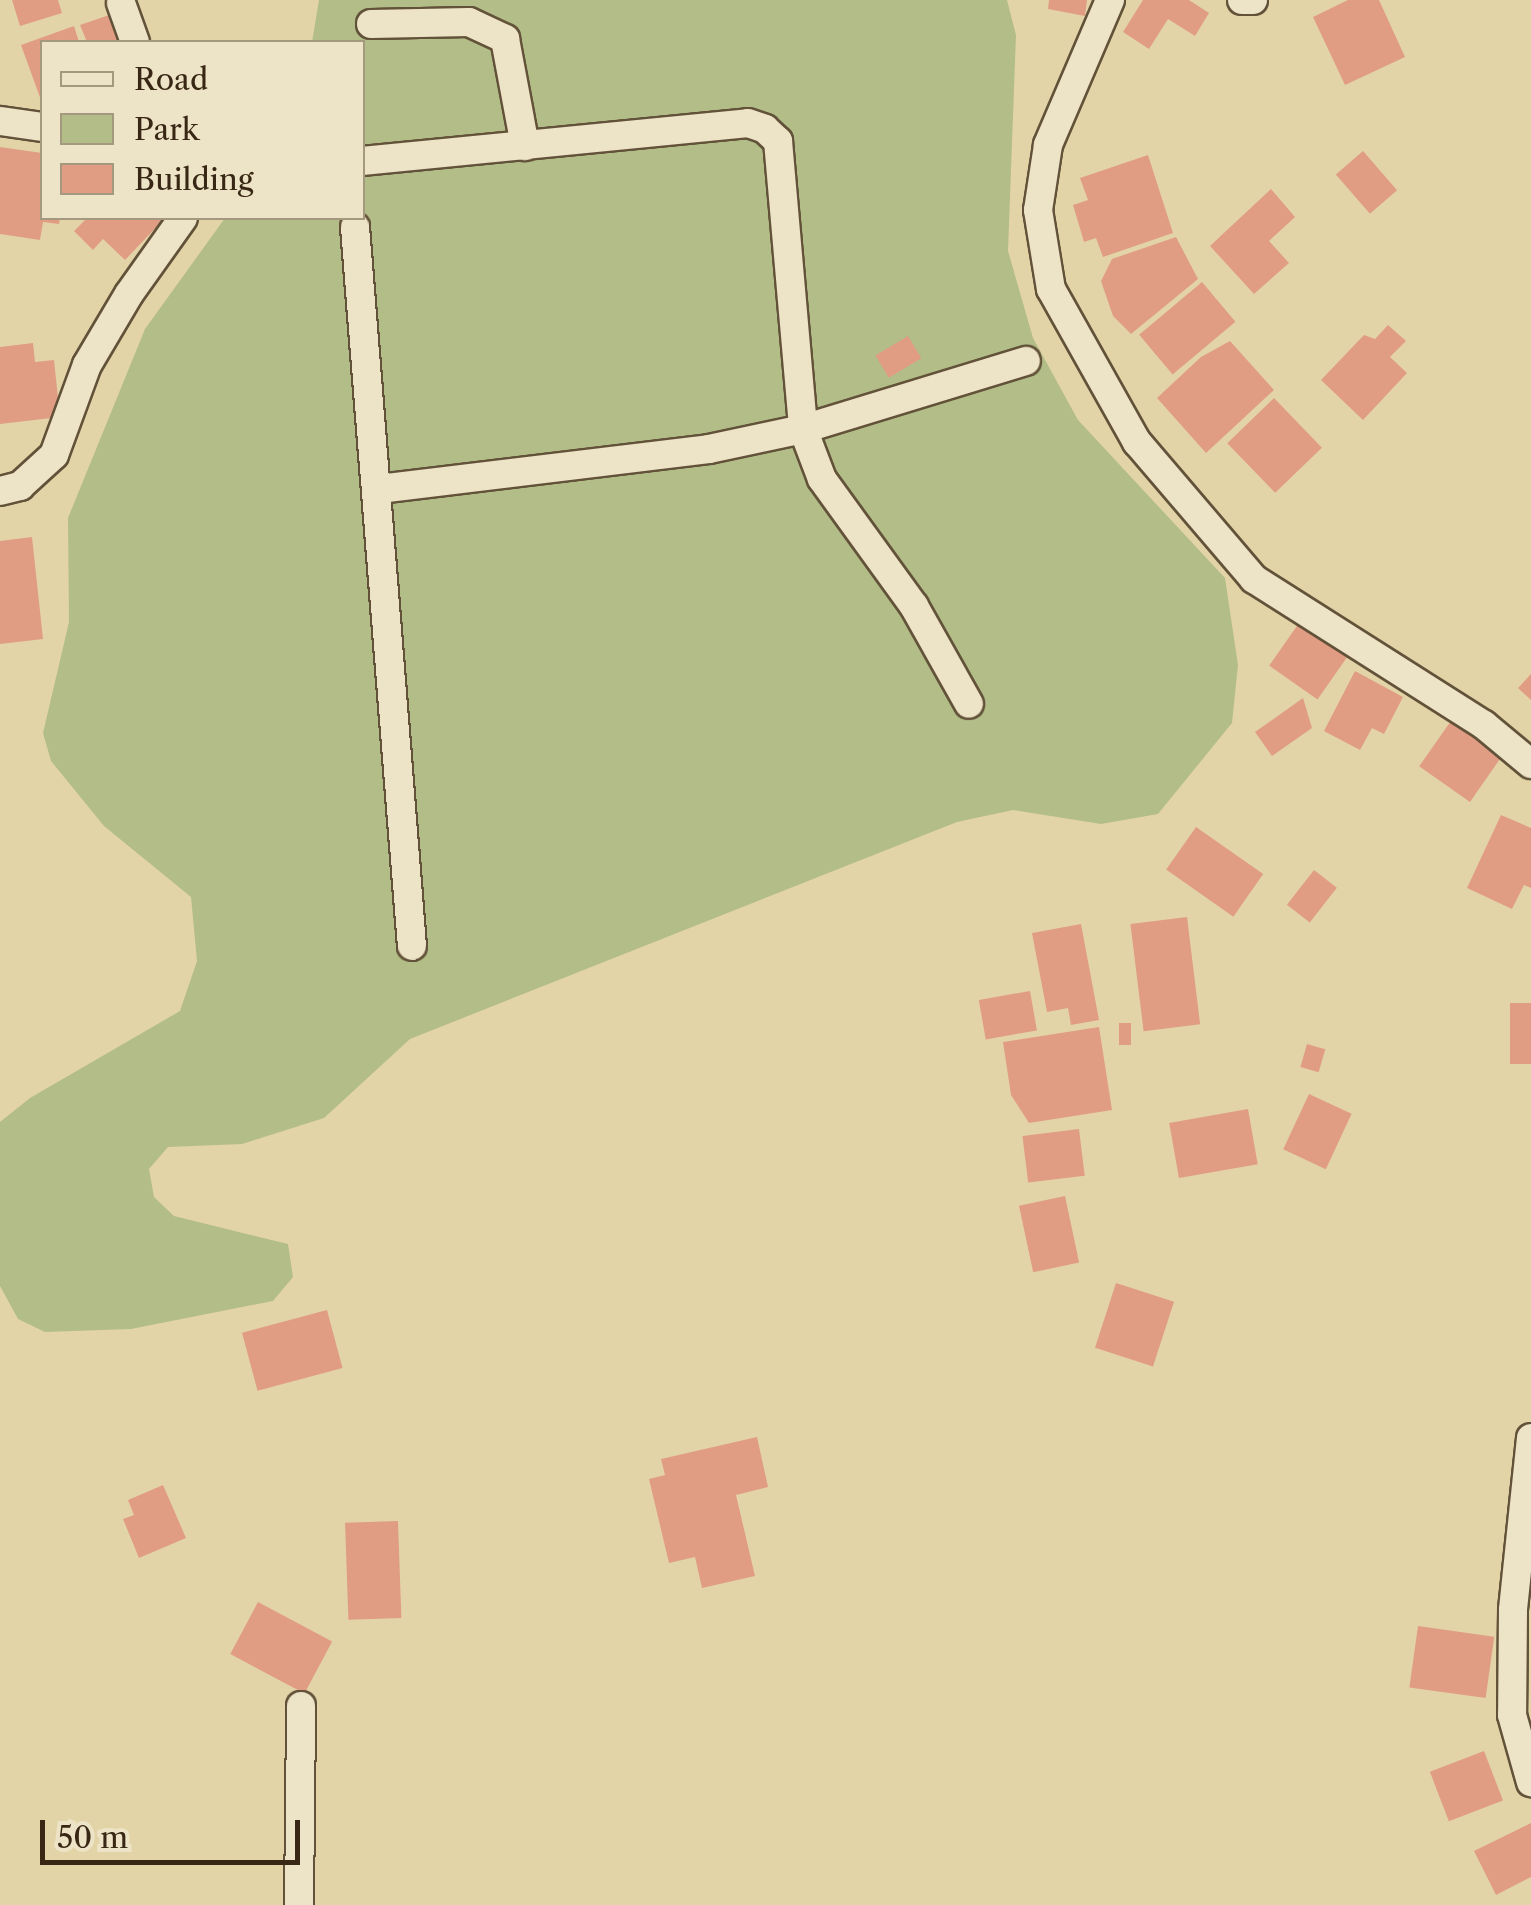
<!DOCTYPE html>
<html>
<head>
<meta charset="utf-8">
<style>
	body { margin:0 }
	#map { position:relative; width:1531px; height:1905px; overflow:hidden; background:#e3d4a8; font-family:"Libre Caslon Text",serif }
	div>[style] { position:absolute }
	.green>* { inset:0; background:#b3bd88 }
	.building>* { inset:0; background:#e09d83; transform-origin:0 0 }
	.roads { filter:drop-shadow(2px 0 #625239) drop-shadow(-2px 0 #625239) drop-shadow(0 2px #625239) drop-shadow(0 -2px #625239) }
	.street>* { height:28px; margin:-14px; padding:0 14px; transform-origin:14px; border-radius:14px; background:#ede3c6 }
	span { translate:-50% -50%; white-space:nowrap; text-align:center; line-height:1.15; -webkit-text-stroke:10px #ede3c6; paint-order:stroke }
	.legend { position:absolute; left:40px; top:40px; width:325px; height:180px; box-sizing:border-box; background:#ede3c6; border:2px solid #a4987f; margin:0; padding:12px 18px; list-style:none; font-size:30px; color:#372714 }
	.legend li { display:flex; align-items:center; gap:20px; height:50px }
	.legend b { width:50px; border:2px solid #a4987f }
	.scale { position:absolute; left:40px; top:1820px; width:260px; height:45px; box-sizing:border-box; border:5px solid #372714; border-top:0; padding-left:12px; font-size:30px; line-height:35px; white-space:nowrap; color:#372714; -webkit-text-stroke:8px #ede3c6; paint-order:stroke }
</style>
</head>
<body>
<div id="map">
	<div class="green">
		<div style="clip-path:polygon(319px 0,1007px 0,1016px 35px,1008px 251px,1033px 338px,1078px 420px,1225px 578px,1238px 665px,1232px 723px,1158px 814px,1101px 824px,1013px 810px,957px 822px,410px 1039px,324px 1118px,242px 1144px,168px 1147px,149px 1169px,154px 1197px,174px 1216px,288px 1244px,293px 1277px,273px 1301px,131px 1329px,45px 1332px,18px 1319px,0 1286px,0 1122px,30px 1098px,180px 1011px,197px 961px,191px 897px,104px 826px,51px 761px,43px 733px,69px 622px,68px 518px,145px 329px,225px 218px,362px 218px,362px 42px,312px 42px)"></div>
	</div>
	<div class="building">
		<div style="clip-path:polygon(12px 0,58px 0,62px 13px,20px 26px)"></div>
		<div style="clip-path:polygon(1049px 0,1087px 0,1085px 16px,1048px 9px)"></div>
		<div style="clip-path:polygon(1143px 0,1189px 0,1209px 13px,1195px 36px,1168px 19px,1149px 49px,1123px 32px)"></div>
		<div style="clip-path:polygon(1348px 0,1379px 0,1405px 57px,1345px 85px,1313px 17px)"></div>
		<div style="clip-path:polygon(115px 13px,125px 42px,87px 42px,80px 25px)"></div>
		<div style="clip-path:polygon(74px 26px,79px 42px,42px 42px,42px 103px,21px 45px)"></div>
		<div style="clip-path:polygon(0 147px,42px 153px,42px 218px,60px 218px,59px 224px,43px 222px,40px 240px,0 234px)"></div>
		<div style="left:1363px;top:151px;width:52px;height:36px;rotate:49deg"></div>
		<div style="clip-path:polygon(1148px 155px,1173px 233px,1103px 257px,1096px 238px,1084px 242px,1073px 205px,1088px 200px,1080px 178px)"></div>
		<div style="clip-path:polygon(1271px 189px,1295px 217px,1269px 241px,1289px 263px,1254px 294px,1210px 246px)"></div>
		<div style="clip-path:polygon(87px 218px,165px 218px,125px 260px,103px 239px,93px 250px,74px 231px)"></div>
		<div style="clip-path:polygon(1176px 237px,1198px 279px,1131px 334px,1113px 316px,1101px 281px,1112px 259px)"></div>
		<div style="left:1202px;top:282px;width:52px;height:82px;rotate:50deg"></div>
		<div style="clip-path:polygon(1388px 325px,1406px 341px,1390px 357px,1407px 373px,1363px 420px,1321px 380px,1364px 335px,1375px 339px)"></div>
		<div style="left:908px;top:336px;width:26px;height:38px;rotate:59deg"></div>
		<div style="clip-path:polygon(1230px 341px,1274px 390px,1206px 453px,1157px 398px,1201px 357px)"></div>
		<div style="clip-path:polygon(33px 343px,35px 362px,54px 360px,60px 417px,0 424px,0 347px)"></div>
		<div style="left:1274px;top:398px;width:69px;height:65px;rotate:46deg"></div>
		<div style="clip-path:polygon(32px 537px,43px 639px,0 644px,0 541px)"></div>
		<div style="left:1299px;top:623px;width:59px;height:52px;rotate:35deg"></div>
		<div style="clip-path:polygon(1355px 671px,1403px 697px,1384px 734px,1372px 728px,1360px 750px,1324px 731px)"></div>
		<div style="clip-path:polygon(1531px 674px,1531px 700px,1518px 688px)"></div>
		<div style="clip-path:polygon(1303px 698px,1312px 728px,1272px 756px,1255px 732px)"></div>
		<div style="left:1453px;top:718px;width:62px;height:59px;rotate:35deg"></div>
		<div style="clip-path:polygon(1501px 815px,1531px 828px,1531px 888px,1524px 885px,1512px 909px,1467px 888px)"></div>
		<div style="left:1196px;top:827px;width:82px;height:52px;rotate:35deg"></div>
		<div style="left:1314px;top:870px;width:29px;height:44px;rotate:38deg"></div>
		<div style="left:1187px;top:917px;width:108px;height:57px;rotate:83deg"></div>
		<div style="clip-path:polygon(1081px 924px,1099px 1020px,1071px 1025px,1068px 1008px,1047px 1012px,1032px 933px)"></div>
		<div style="left:1030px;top:991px;width:40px;height:52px;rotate:80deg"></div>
		<div style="left:1510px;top:1003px;width:21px;height:61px"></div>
		<div style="left:1119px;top:1023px;width:12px;height:22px"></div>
		<div style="clip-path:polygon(1099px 1027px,1112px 1110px,1029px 1123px,1011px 1095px,1003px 1042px)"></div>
		<div style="left:1307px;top:1044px;width:19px;height:24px;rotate:16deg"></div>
		<div style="left:1309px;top:1094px;width:47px;height:61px;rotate:25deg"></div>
		<div style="left:1248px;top:1109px;width:56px;height:80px;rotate:80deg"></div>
		<div style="left:1079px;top:1129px;width:47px;height:57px;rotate:83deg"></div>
		<div style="left:1065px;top:1196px;width:68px;height:47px;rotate:78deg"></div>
		<div style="left:1116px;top:1283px;width:61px;height:68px;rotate:18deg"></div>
		<div style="left:327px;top:1310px;width:60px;height:88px;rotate:75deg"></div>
		<div style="clip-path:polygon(757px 1437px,768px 1487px,736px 1495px,755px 1576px,702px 1588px,695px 1557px,669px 1563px,649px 1479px,665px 1475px,661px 1459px)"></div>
		<div style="clip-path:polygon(163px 1485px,186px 1538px,139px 1558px,123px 1519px,134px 1515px,128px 1500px)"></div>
		<div style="left:398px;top:1521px;width:97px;height:53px;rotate:88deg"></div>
		<div style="left:258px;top:1602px;width:84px;height:59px;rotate:28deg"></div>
		<div style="left:1418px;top:1626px;width:77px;height:62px;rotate:8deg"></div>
		<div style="left:1484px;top:1751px;width:53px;height:58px;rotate:69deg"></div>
		<div style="clip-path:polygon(1531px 1823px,1531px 1877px,1496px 1895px,1474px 1851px)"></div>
	</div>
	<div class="roads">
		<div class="street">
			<div style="left:1110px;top:0;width:158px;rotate:113.2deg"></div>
			<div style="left:1048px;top:145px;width:66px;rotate:98.7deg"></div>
			<div style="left:1038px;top:210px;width:80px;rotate:80.7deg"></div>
			<div style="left:1051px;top:289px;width:176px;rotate:60.7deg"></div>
			<div style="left:1137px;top:442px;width:180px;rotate:49.5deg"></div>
			<div style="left:1254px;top:579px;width:272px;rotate:32.4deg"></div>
			<div style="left:1484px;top:725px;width:61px;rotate:39.7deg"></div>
			<div style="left:1242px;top:0;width:11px"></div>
			<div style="left:121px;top:3px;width:41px;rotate:70.3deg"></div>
			<div style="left:371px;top:24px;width:98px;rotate:-1.2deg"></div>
			<div style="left:469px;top:22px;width:40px;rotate:25deg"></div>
			<div style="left:505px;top:39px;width:109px;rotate:79.4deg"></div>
			<div style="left:0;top:121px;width:42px;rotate:8.1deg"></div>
			<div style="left:362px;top:161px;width:388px;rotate:-5.6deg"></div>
			<div style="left:748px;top:123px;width:18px;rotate:19deg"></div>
			<div style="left:765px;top:129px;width:18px;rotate:43deg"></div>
			<div style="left:778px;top:141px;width:289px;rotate:85deg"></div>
			<div style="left:803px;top:429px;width:53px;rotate:69.2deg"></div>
			<div style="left:822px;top:479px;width:157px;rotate:54.1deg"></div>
			<div style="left:914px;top:606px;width:112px;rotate:60.7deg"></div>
			<div style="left:355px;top:227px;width:721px;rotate:85.47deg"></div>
			<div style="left:379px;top:489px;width:332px;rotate:-6.9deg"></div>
			<div style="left:709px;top:449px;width:96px;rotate:-12deg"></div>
			<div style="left:803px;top:429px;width:233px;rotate:-17deg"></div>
			<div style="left:0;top:491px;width:21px;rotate:-14deg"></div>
			<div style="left:20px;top:486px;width:46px;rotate:-42.4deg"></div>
			<div style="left:54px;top:455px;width:96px;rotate:-69.9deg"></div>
			<div style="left:87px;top:365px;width:82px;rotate:-59.4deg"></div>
			<div style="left:129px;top:294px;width:93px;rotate:-54.6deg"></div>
			<div style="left:1531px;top:1438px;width:173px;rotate:96deg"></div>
			<div style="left:1513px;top:1610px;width:105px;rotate:90.5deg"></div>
			<div style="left:1512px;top:1715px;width:70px;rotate:74.2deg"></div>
			<div style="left:299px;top:1905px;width:199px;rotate:-89.4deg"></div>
		</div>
	</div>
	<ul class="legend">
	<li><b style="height:12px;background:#ede3c6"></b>Road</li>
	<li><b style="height:28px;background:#b3bd88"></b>Park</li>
	<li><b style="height:28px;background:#e09d83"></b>Building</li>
	</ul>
	<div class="scale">50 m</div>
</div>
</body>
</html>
